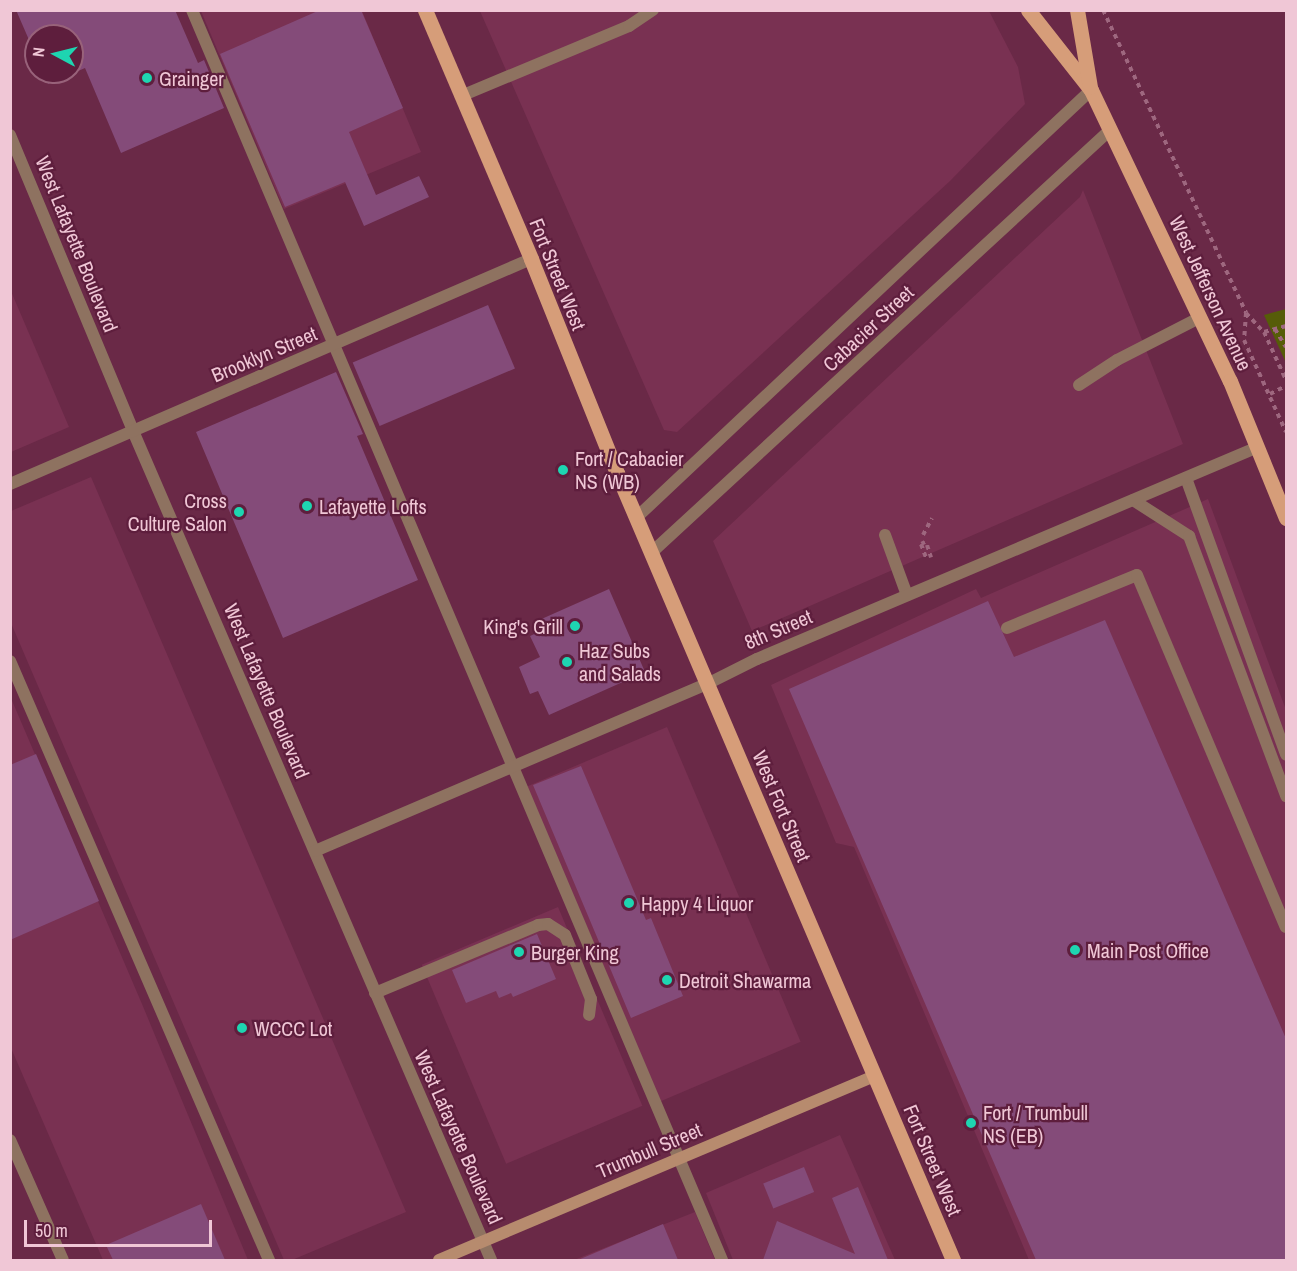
<!DOCTYPE html>
<html>
<head>
<meta charset="utf-8">
<style>
	body { margin:0 }
	#map { position:relative; width:1297px; height:1271px; overflow:hidden; background:#6a2947; font-family:"Archivo Narrow",sans-serif }
	div>[style] { position:absolute }
	.built>* { inset:0; background:#793152; transform-origin:0 0 }
	.green>* { inset:0; background:#565c08 }
	.building>* { inset:0; background:#844b79; transform-origin:0 0 }
	.path>* { height:4px; margin-top:-2px; transform-origin:0; background:repeating-linear-gradient(90deg,#9e677f 0 4.5px,transparent 0 9px) }
	.lane>* { height:12px; margin:-6px; padding:0 6px; transform-origin:6px; border-radius:6px; background:#8e7260 }
	.street>* { height:12px; margin:-6px; padding:0 6px; transform-origin:6px; border-radius:6px; background:#8e7260 }
	.secondary>* { height:12px; margin:-6px; padding:0 6px; transform-origin:6px; border-radius:6px; background:#b78b6e }
	.primary>* { height:15px; margin:-7.5px; padding:0 7.5px; transform-origin:7.5px; border-radius:7.5px; background:#d69d79 }
	.dots>* { width:16px; height:16px; translate:-50% -50%; box-sizing:border-box; border:3px solid #5e1e3d; border-radius:50% }
	span { translate:-50% -50%; white-space:nowrap; text-align:center; line-height:1.15; -webkit-text-stroke:4.5px #5e1e3d; paint-order:stroke }
	.poi-label { font-size:20px; color:#f0c7d6 }
	.left { translate:0 -50%; text-align:left }
	.right { translate:-100% -50%; text-align:right }
	.street-label { font-size:20px; color:#f0c7d6 }
	.frame { position:absolute; inset:0; border:12px solid #f0c7d6; pointer-events:none }
	.north { position:absolute; left:24px; top:24px; width:60px; height:60px; box-sizing:border-box; background:#5e1e3d; border:2px solid #98627a; border-radius:50%; rotate:277deg; font-size:16px; font-weight:700; line-height:24px; text-align:center; color:#f0c7d6 }
	.north::after { content:''; display:block; margin:auto; width:21px; height:27px; background:#1ed5b1; clip-path:polygon(50% 0,100% 100%,50% 72%,0 100%) }
	.scale { position:absolute; left:24px; top:1220px; width:188px; height:27px; box-sizing:border-box; border:3px solid #f0c7d6; border-top:0; padding-left:8px; font-size:18px; line-height:21px; white-space:nowrap; color:#f0c7d6; -webkit-text-stroke:4px #5e1e3d; paint-order:stroke }
</style>
</head>
<body>
<div id="map">
	<div class="built">
		<div style="clip-path:polygon(201px 11px,362px 11px,421px 152px,284px 209px)"></div>
		<div style="clip-path:polygon(480px 11px,989px 11px,1018px 67px,1025px 104px,950px 181px,677px 432px,664px 430px)"></div>
		<div style="clip-path:polygon(1083px 190px,1183px 444px,752px 631px,713px 541px,1080px 197px)"></div>
		<div style="clip-path:polygon(10px 289px,69px 427px,11px 452px,10px 452px)"></div>
		<div style="clip-path:polygon(91px 477px,406px 1212px,292px 1260px,284px 1260px,11px 623px,11px 511px)"></div>
		<div style="clip-path:polygon(1208px 499px,1286px 710px,1286px 1260px,1029px 1260px,854px 847px,836px 843px,771px 685px,976px 589px,981px 598px)"></div>
		<div style="clip-path:polygon(10px 696px,142px 1004px,248px 1260px,103px 1260px,11px 1048px)"></div>
		<div style="left:667px;top:727px;width:342px;height:152px;rotate:67deg"></div>
		<div style="left:558px;top:907px;width:216px;height:148px;rotate:67deg"></div>
		<div style="clip-path:polygon(840px 1135px,895px 1260px,733px 1260px,706px 1193px)"></div>
		<div style="clip-path:polygon(695px 1212px,715px 1260px,574px 1260px)"></div>
	</div>
	<div class="green">
		<div style="clip-path:polygon(1286px 309px,1286px 363px,1264px 315px)"></div>
	</div>
	<div class="building">
		<div style="clip-path:polygon(16px 10px,175px 10px,198px 63px,204px 60px,224px 108px,121px 153px,85px 68px,48px 84px,43px 72px,72px 72px,72px 36px,36px 36px,36px 56px)"></div>
		<div style="clip-path:polygon(320px 10px,361px 10px,403px 108px,349px 132px,376px 195px,419px 176px,429px 197px,364px 226px,345px 182px,285px 207px,220px 54px)"></div>
		<div style="left:488px;top:305px;width:69px;height:147px;rotate:67deg"></div>
		<div style="clip-path:polygon(336px 372px,363px 434px,357px 436px,418px 580px,283px 638px,196px 432px)"></div>
		<div style="clip-path:polygon(609px 589px,645px 672px,549px 715px,538px 691px,530px 694px,519px 667px,540px 657px,530px 636px,541px 631px,537px 621px)"></div>
		<div style="clip-path:polygon(988px 601px,1014px 657px,1105px 620px,1287px 1041px,1287px 1260px,1036px 1260px,789px 689px)"></div>
		<div style="clip-path:polygon(36px 754px,99px 901px,10px 940px,10px 765px)"></div>
		<div style="clip-path:polygon(581px 766px,646px 920px,651px 918px,683px 996px,631px 1018px,533px 785px)"></div>
		<div style="clip-path:polygon(537px 934px,556px 979px,513px 997px,511px 993px,499px 998px,496px 991px,466px 1003px,452px 970px)"></div>
		<div style="left:804px;top:1167px;width:27px;height:44px;rotate:68deg"></div>
		<div style="clip-path:polygon(858px 1187px,888px 1260px,763px 1260px,777px 1221px,855px 1254px,832px 1198px)"></div>
		<div style="clip-path:polygon(201px 1204px,225px 1260px,113px 1260px,106px 1245px)"></div>
		<div style="clip-path:polygon(663px 1224px,678px 1260px,578px 1260px)"></div>
	</div>
	<div class="path">
		<div style="left:1103px;top:10px;width:335px;rotate:64.7deg"></div>
		<div style="left:1246px;top:313px;width:27px;rotate:94deg"></div>
		<div style="left:1244px;top:340px;width:101px;rotate:65.5deg"></div>
		<div style="left:1246px;top:313px;width:26px;rotate:47deg"></div>
		<div style="left:1264px;top:332px;width:53px;rotate:65.4deg"></div>
		<div style="left:1275px;top:329px;width:21px;rotate:59deg"></div>
		<div style="left:1264px;top:332px;width:23px;rotate:-15deg"></div>
		<div style="left:1270px;top:394px;width:18px;rotate:-27deg"></div>
		<div style="left:923px;top:535px;width:19px;rotate:-62deg"></div>
		<div style="left:925px;top:542px;width:4px;rotate:153deg"></div>
		<div style="left:921px;top:544px;width:15px;rotate:70deg"></div>
		<div style="left:927px;top:545px;width:13px;rotate:72deg"></div>
	</div>
	<div class="lane">
		<div style="left:192px;top:10px;width:1358px;rotate:67.02deg"></div>
		<div style="left:461px;top:96px;width:182px;rotate:-22.6deg"></div>
		<div style="left:629px;top:26px;width:29px;rotate:-34deg"></div>
		<div style="left:1079px;top:385px;width:45px;rotate:-33.3deg"></div>
		<div style="left:1117px;top:360px;width:94px;rotate:-27.1deg"></div>
		<div style="left:1186px;top:478px;width:294px;rotate:70.1deg"></div>
		<div style="left:1133px;top:500px;width:67px;rotate:32.7deg"></div>
		<div style="left:1189px;top:536px;width:278px;rotate:69.5deg"></div>
		<div style="left:885px;top:535px;width:64px;rotate:69.9deg"></div>
		<div style="left:1007px;top:628px;width:140px;rotate:-22.2deg"></div>
		<div style="left:1137px;top:575px;width:382px;rotate:67.1deg"></div>
		<div style="left:10px;top:661px;width:653px;rotate:66.62deg"></div>
		<div style="left:375px;top:993px;width:177px;rotate:-22.6deg"></div>
		<div style="left:538px;top:925px;width:10px;rotate:-6deg"></div>
		<div style="left:548px;top:924px;width:20px;rotate:33deg"></div>
		<div style="left:565px;top:935px;width:69px;rotate:67.9deg"></div>
		<div style="left:591px;top:999px;width:16px;rotate:97deg"></div>
	</div>
	<div class="street">
		<div style="left:10px;top:135px;width:321px;rotate:67.4deg"></div>
		<div style="left:133px;top:431px;width:903px;rotate:66.64deg"></div>
		<div style="left:10px;top:484px;width:568px;rotate:-23.36deg"></div>
		<div style="left:636px;top:518px;width:625px;rotate:-43.25deg"></div>
		<div style="left:651px;top:553px;width:624px;rotate:-42.66deg"></div>
		<div style="left:315px;top:851px;width:426px;rotate:-23.1deg"></div>
		<div style="left:707px;top:684px;width:56px;rotate:-26.6deg"></div>
		<div style="left:757px;top:659px;width:544px;rotate:-22.94deg"></div>
		<div style="left:10px;top:1140px;width:131px;rotate:66.2deg"></div>
	</div>
	<div class="secondary">
		<div style="left:439px;top:1260px;width:472px;rotate:-22.9deg"></div>
	</div>
	<div class="primary">
		<div style="left:425px;top:10px;width:271px;rotate:66.9deg"></div>
		<div style="left:531px;top:259px;width:231px;rotate:68.1deg"></div>
		<div style="left:617px;top:473px;width:856px;rotate:66.88deg"></div>
		<div style="left:1028px;top:10px;width:102px;rotate:51.8deg"></div>
		<div style="left:1091px;top:90px;width:322px;rotate:64.5deg"></div>
		<div style="left:1230px;top:381px;width:148px;rotate:67.8deg"></div>
		<div style="left:1077px;top:10px;width:78px;rotate:80.4deg"></div>
	</div>
	<div class="dots">
		<div style="left:147px;top:78px;background:#1ed5b1"></div>
		<div style="left:563px;top:470px;background:#1ed5b1"></div>
		<div style="left:307px;top:506px;background:#1ed5b1"></div>
		<div style="left:239px;top:512px;background:#1ed5b1"></div>
		<div style="left:575px;top:626px;background:#1ed5b1"></div>
		<div style="left:567px;top:662px;background:#1ed5b1"></div>
		<div style="left:629px;top:903px;background:#1ed5b1"></div>
		<div style="left:1075px;top:950px;background:#1ed5b1"></div>
		<div style="left:519px;top:952px;background:#1ed5b1"></div>
		<div style="left:667px;top:980px;background:#1ed5b1"></div>
		<div style="left:242px;top:1028px;background:#1ed5b1"></div>
		<div style="left:971px;top:1123px;background:#1ed5b1"></div>
	</div>
	<div class="poi-label">
		<span class="left" style="left:159px;top:78px">Grainger</span>
		<span class="left" style="left:575px;top:470px">Fort / Cabacier<br>NS (WB)</span>
		<span class="right" style="left:227px;top:512px">Cross<br>Culture Salon</span>
		<span class="left" style="left:319px;top:506px">Lafayette Lofts</span>
		<span class="right" style="left:563px;top:626px">King's Grill</span>
		<span class="left" style="left:579px;top:662px">Haz Subs<br>and Salads</span>
		<span class="left" style="left:641px;top:903px">Happy 4 Liquor</span>
		<span class="left" style="left:1087px;top:950px">Main Post Office</span>
		<span class="left" style="left:531px;top:952px">Burger King</span>
		<span class="left" style="left:679px;top:980px">Detroit Shawarma</span>
		<span class="left" style="left:254px;top:1028px">WCCC Lot</span>
		<span class="left" style="left:983px;top:1124px">Fort / Trumbull<br>NS (EB)</span>
	</div>
	<div class="street-label">
		<span style="left:77px;top:244px;rotate:68deg">West Lafayette Boulevard</span>
		<span style="left:558px;top:274px;rotate:68deg">Fort Street West</span>
		<span style="left:1211px;top:293px;rotate:65deg">West Jefferson Avenue</span>
		<span style="left:868px;top:328px;rotate:-43deg">Cabacier Street</span>
		<span style="left:264px;top:354px;rotate:-23deg">Brooklyn Street</span>
		<span style="left:778px;top:629px;rotate:-23deg">8th Street</span>
		<span style="left:267px;top:691px;rotate:67deg">West Lafayette Boulevard</span>
		<span style="left:782px;top:806px;rotate:67deg">West Fort Street</span>
		<span style="left:459px;top:1137px;rotate:66deg">West Lafayette Boulevard</span>
		<span style="left:649px;top:1150px;rotate:-23deg">Trumbull Street</span>
		<span style="left:933px;top:1160px;rotate:67deg">Fort Street West</span>
	</div>
	<div class="frame"></div>
	<div class="north">N</div>
	<div class="scale">50 m</div>
</div>
</body>
</html>
